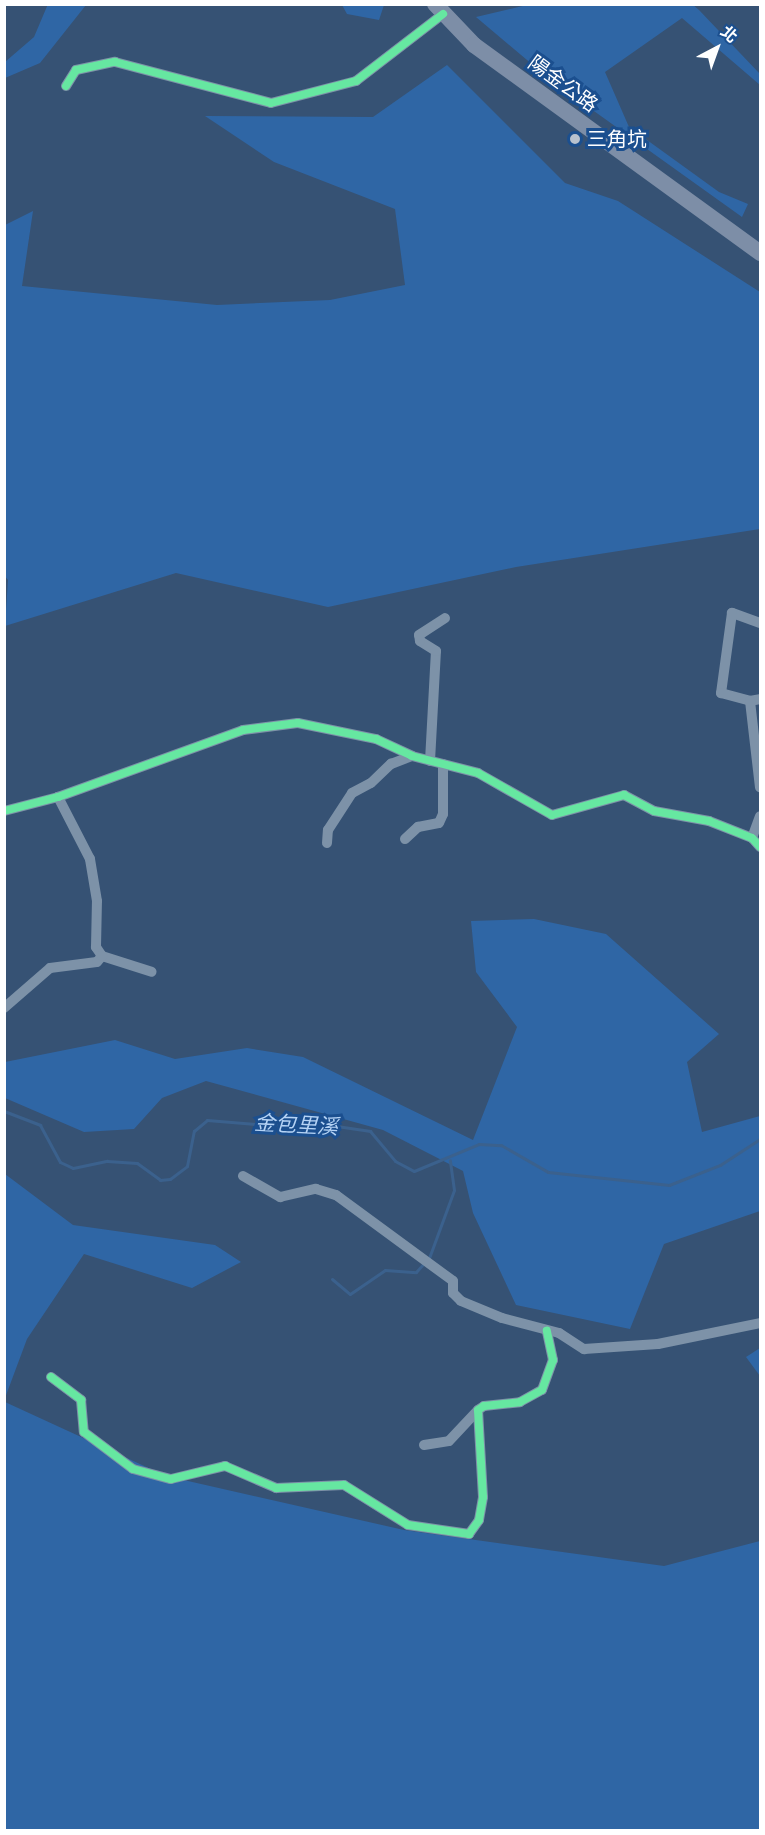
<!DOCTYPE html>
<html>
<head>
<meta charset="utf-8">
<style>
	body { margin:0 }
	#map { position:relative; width:765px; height:1835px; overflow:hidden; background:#365274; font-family:Raleway,"Noto Sans TC",sans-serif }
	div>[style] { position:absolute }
	.green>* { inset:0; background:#2f66a5 }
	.stream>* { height:3px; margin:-1.5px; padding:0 1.5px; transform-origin:1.5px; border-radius:1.5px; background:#3b618d }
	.minor>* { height:10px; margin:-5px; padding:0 5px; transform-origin:5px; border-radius:5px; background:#7d92a8 }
	.primary>* { height:16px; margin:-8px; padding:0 8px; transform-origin:8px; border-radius:8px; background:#7d8ea7 }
	.cycleway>* { height:8px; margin:-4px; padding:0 4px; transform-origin:4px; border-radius:4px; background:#66e7a1 }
	.dots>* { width:16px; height:16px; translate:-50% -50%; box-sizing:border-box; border:3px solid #1b4f8f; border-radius:50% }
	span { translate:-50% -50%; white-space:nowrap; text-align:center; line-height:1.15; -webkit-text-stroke:6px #1b4f8f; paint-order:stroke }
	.street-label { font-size:20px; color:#fff }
	.poi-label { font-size:20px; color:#fff }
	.left { translate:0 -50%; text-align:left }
	.water-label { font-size:21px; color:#b5d3f5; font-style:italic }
	.frame { position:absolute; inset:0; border:6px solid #fff; pointer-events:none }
	.north { position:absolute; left:687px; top:18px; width:60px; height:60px; -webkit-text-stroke:4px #1b4f8f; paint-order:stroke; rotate:41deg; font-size:16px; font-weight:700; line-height:24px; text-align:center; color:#fff }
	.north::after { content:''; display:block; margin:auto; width:21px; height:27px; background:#fff; clip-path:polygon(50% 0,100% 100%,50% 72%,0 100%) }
</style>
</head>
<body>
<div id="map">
	<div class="green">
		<div style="clip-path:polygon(48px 4px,86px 5px,40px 63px,5px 78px,5px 62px,34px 37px)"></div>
		<div style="clip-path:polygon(531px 4px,692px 4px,699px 10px,760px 74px,760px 85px,682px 18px,605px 72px,629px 127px,719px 192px,748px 204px,742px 217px,552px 81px,476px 17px)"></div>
		<div style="clip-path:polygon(342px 5px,384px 5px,379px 20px,347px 14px)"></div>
		<div style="clip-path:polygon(447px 65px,565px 183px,618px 201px,760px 292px,760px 529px,516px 567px,328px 607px,176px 573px,5px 626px,8px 580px,4px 575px,5px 225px,33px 211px,22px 286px,217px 305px,330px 300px,405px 285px,395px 209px,274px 162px,205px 116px,373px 117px)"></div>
		<div style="clip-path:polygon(534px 919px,606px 934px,719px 1034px,687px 1062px,702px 1132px,760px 1116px,760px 1211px,664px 1244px,630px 1329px,516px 1305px,473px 1213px,463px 1171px,383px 1130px,206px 1081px,162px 1098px,134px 1129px,84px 1132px,5px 1098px,5px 1062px,115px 1040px,175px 1059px,247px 1048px,303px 1057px,473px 1140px,517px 1027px,476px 972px,471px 921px)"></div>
		<div style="clip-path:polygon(5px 1174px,73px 1225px,215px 1245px,241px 1262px,192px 1288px,84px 1254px,27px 1339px,5px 1398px)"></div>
		<div style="clip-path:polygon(760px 1348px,760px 1376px,746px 1357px)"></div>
		<div style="clip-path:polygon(5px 1402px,166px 1476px,404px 1530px,664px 1566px,760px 1541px,760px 1830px,5px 1830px)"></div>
	</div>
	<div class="stream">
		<div style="left:4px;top:1111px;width:39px;rotate:21deg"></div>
		<div style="left:40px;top:1125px;width:42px;rotate:61.6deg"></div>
		<div style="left:60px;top:1162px;width:14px;rotate:25deg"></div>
		<div style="left:73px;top:1168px;width:35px;rotate:-12deg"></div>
		<div style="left:107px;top:1161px;width:30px;rotate:4deg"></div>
		<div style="left:137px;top:1163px;width:29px;rotate:36deg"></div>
		<div style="left:160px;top:1180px;width:10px;rotate:-6deg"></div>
		<div style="left:170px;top:1179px;width:21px;rotate:-37deg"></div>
		<div style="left:187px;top:1166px;width:36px;rotate:-79deg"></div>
		<div style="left:194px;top:1131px;width:17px;rotate:-40deg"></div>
		<div style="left:207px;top:1120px;width:62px;rotate:4.6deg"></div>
		<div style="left:269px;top:1125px;width:47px;rotate:-2.4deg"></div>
		<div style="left:316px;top:1123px;width:55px;rotate:8.4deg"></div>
		<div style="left:370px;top:1131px;width:39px;rotate:50deg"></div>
		<div style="left:395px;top:1161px;width:21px;rotate:28deg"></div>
		<div style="left:414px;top:1171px;width:70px;rotate:-22.6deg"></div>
		<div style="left:479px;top:1144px;width:22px;rotate:3deg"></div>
		<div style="left:501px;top:1145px;width:54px;rotate:29.9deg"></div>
		<div style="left:548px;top:1172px;width:122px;rotate:6.1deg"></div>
		<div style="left:669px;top:1185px;width:55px;rotate:-21.4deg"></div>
		<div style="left:720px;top:1165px;width:48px;rotate:-33deg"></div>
		<div style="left:429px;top:1258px;width:72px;rotate:-69.8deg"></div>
		<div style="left:454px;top:1190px;width:30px;rotate:-98deg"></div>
		<div style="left:332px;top:1279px;width:23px;rotate:40deg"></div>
		<div style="left:350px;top:1294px;width:42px;rotate:-34.4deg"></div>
		<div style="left:385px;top:1270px;width:31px;rotate:4deg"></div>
		<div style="left:416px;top:1272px;width:12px;rotate:-48deg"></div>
	</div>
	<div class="minor">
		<div style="left:66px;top:86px;width:19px;rotate:-58deg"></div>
		<div style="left:76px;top:70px;width:40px;rotate:-12deg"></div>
		<div style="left:115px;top:62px;width:161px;rotate:14.7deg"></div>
		<div style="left:271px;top:103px;width:88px;rotate:-14.5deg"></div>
		<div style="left:356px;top:81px;width:110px;rotate:-37.6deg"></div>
		<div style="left:760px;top:623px;width:30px;rotate:-160deg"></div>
		<div style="left:732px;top:613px;width:81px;rotate:97.8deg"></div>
		<div style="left:721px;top:693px;width:30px;rotate:15deg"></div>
		<div style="left:750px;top:701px;width:10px;rotate:-11deg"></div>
		<div style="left:750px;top:701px;width:87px;rotate:83.4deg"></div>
		<div style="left:430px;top:761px;width:110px;rotate:-86.9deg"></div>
		<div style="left:436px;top:651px;width:19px;rotate:-148deg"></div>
		<div style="left:420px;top:641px;width:6px;rotate:-99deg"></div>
		<div style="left:419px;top:635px;width:31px;rotate:-33deg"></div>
		<div style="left:4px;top:811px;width:56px;rotate:-14.5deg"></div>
		<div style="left:58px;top:797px;width:197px;rotate:-19.9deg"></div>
		<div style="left:243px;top:730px;width:55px;rotate:-7.3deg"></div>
		<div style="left:298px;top:723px;width:80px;rotate:11.6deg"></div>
		<div style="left:376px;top:739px;width:40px;rotate:25deg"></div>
		<div style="left:412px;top:756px;width:68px;rotate:14.4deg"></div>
		<div style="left:478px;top:773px;width:85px;rotate:29.6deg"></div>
		<div style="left:552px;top:815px;width:75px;rotate:-15.5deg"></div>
		<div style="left:624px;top:795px;width:34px;rotate:28deg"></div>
		<div style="left:654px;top:811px;width:56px;rotate:10.3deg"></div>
		<div style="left:709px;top:821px;width:46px;rotate:21.6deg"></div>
		<div style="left:752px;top:838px;width:12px;rotate:48deg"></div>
		<div style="left:752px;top:838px;width:23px;rotate:-70deg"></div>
		<div style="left:405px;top:839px;width:18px;rotate:-43deg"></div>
		<div style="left:418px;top:827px;width:21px;rotate:-11deg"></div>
		<div style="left:439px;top:823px;width:10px;rotate:-66deg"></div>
		<div style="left:443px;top:814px;width:50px;rotate:-90deg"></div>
		<div style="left:327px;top:843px;width:13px;rotate:-86deg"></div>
		<div style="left:328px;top:830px;width:44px;rotate:-57deg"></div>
		<div style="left:352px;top:793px;width:21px;rotate:-28deg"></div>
		<div style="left:371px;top:783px;width:28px;rotate:-44deg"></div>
		<div style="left:391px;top:764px;width:22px;rotate:-21deg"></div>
		<div style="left:102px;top:956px;width:52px;rotate:17.7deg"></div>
		<div style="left:4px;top:1008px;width:61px;rotate:-41deg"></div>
		<div style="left:50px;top:968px;width:47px;rotate:-7.3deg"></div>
		<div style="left:97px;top:962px;width:8px;rotate:-50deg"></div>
		<div style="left:102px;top:956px;width:11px;rotate:-124deg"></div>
		<div style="left:96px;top:947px;width:46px;rotate:-88.8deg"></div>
		<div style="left:97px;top:901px;width:43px;rotate:-99.5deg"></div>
		<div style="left:90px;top:859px;width:70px;rotate:-117.3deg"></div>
		<div style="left:243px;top:1176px;width:43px;rotate:29.6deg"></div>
		<div style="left:280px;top:1197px;width:37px;rotate:-13deg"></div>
		<div style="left:316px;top:1189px;width:21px;rotate:17deg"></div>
		<div style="left:336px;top:1195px;width:145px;rotate:36.3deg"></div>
		<div style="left:453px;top:1281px;width:12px;rotate:90deg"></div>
		<div style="left:453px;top:1293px;width:11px;rotate:45deg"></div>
		<div style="left:461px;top:1301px;width:44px;rotate:22.5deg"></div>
		<div style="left:502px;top:1318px;width:59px;rotate:14.7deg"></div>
		<div style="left:559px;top:1333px;width:30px;rotate:33deg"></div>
		<div style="left:584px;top:1349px;width:74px;rotate:-3.9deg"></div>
		<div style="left:658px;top:1344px;width:104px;rotate:-11.6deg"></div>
		<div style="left:51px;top:1377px;width:38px;rotate:37deg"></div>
		<div style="left:81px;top:1400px;width:32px;rotate:85deg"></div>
		<div style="left:84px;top:1432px;width:61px;rotate:37.1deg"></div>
		<div style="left:133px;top:1469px;width:39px;rotate:15deg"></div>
		<div style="left:171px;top:1479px;width:56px;rotate:-13.5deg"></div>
		<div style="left:225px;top:1466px;width:56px;rotate:23.3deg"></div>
		<div style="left:276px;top:1488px;width:68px;rotate:-2.5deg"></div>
		<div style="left:344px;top:1485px;width:75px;rotate:32deg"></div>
		<div style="left:408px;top:1525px;width:62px;rotate:8.4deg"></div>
		<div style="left:469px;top:1534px;width:17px;rotate:-54deg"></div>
		<div style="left:479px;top:1520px;width:23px;rotate:-80deg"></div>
		<div style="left:483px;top:1497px;width:87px;rotate:-93.3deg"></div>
		<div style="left:478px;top:1410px;width:7px;rotate:-34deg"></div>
		<div style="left:484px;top:1406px;width:36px;rotate:-6deg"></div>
		<div style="left:520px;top:1402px;width:25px;rotate:-29deg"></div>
		<div style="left:542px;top:1390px;width:32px;rotate:-70deg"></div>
		<div style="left:553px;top:1360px;width:30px;rotate:-102deg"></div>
		<div style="left:424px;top:1445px;width:25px;rotate:-9deg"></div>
		<div style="left:449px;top:1441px;width:42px;rotate:-46.9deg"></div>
	</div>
	<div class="primary">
		<div style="left:435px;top:4px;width:57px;rotate:46.4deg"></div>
		<div style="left:474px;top:45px;width:354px;rotate:36deg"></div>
	</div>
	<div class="cycleway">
		<div style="left:66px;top:86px;width:19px;rotate:-58deg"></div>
		<div style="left:76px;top:70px;width:40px;rotate:-12deg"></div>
		<div style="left:115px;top:62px;width:161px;rotate:14.7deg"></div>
		<div style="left:271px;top:103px;width:88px;rotate:-14.5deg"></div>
		<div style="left:356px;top:81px;width:110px;rotate:-37.6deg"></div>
		<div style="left:4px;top:811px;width:56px;rotate:-14.5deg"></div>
		<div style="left:58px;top:797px;width:197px;rotate:-19.9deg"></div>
		<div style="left:243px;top:730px;width:55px;rotate:-7.3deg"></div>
		<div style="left:298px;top:723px;width:80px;rotate:11.6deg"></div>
		<div style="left:376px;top:739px;width:40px;rotate:25deg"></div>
		<div style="left:412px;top:756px;width:68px;rotate:14.4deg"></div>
		<div style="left:478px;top:773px;width:85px;rotate:29.6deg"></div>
		<div style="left:552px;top:815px;width:75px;rotate:-15.5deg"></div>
		<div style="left:624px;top:795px;width:34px;rotate:28deg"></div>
		<div style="left:654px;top:811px;width:56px;rotate:10.3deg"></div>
		<div style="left:709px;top:821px;width:46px;rotate:21.6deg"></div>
		<div style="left:752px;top:838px;width:12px;rotate:48deg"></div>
		<div style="left:51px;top:1377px;width:38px;rotate:37deg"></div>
		<div style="left:81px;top:1400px;width:32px;rotate:85deg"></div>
		<div style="left:84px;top:1432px;width:61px;rotate:37.1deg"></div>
		<div style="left:133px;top:1469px;width:39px;rotate:15deg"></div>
		<div style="left:171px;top:1479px;width:56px;rotate:-13.5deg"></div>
		<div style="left:225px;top:1466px;width:56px;rotate:23.3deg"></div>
		<div style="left:276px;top:1488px;width:68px;rotate:-2.5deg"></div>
		<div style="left:344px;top:1485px;width:75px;rotate:32deg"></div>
		<div style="left:408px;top:1525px;width:62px;rotate:8.4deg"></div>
		<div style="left:469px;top:1534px;width:17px;rotate:-54deg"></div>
		<div style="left:479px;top:1520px;width:23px;rotate:-80deg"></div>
		<div style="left:483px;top:1497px;width:87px;rotate:-93.3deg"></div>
		<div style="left:478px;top:1410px;width:7px;rotate:-34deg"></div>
		<div style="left:484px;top:1406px;width:36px;rotate:-6deg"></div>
		<div style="left:520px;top:1402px;width:25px;rotate:-29deg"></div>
		<div style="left:542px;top:1390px;width:32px;rotate:-70deg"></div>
		<div style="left:553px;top:1360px;width:30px;rotate:-102deg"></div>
	</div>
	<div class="dots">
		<div style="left:575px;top:139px;background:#b9c2ce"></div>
	</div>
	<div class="street-label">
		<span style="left:563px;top:84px;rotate:36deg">陽金公路</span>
	</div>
	<div class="poi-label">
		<span class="left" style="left:587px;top:139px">三角坑</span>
	</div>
	<div class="water-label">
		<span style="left:296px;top:1125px;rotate:3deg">金包里溪</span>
	</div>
	<div class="frame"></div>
	<div class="north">北</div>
</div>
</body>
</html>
